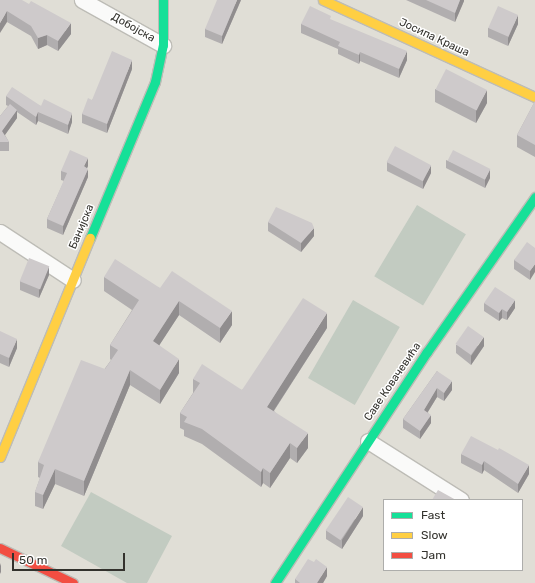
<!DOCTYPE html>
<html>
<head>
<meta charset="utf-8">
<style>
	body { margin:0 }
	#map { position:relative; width:535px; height:583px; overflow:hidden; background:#e0ded6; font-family:Rubik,sans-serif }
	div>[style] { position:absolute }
	.green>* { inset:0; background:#c2cbc1; transform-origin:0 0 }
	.roads { filter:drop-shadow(1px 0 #bdbcb6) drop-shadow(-1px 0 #bdbcb6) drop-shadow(0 1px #bdbcb6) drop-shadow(0 -1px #bdbcb6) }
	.street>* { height:15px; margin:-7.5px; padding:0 7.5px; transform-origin:7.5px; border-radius:7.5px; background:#fafaf9 }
	.fast>* { height:9px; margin:-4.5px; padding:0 4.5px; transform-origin:4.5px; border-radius:4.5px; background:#16e098 }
	.slow>* { height:9px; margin:-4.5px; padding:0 4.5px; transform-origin:4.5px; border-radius:4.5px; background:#ffcf43 }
	.jam>* { height:9px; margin:-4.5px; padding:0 4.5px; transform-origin:4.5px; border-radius:4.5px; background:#f24e42 }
	.wall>* { inset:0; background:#b1aeaf }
	.shaded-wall>* { inset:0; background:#908d8e }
	.building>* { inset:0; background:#cecacb; transform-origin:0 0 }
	span { translate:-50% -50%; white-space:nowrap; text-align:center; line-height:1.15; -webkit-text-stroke:3px #fff; paint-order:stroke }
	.street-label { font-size:11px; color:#33322d }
	.legend { position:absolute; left:383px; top:499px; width:140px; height:72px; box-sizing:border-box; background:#fff; border:1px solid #adadab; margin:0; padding:5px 7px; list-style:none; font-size:12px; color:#33322d }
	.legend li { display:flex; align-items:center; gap:8px; height:20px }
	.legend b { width:20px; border:1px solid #adadab }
	.scale { position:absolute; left:12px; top:553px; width:113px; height:18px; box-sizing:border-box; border:2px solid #33322d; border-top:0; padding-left:5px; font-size:12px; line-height:14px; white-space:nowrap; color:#33322d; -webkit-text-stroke:3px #fff; paint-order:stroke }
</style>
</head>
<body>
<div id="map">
	<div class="green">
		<div style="left:417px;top:205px;width:57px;height:83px;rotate:31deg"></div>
		<div style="left:353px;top:300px;width:54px;height:90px;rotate:30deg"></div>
		<div style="clip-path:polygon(91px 492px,172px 536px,147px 583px,127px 583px,61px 546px)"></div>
	</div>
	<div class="roads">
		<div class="street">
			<div style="left:82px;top:0;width:93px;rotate:29.1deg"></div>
			<div style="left:0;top:232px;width:87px;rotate:33.3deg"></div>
			<div style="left:368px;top:441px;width:110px;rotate:32.4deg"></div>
		</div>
		<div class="fast">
			<div style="left:90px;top:238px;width:169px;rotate:-67.4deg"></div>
			<div style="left:155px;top:82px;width:38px;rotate:-78deg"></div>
			<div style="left:163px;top:45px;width:45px;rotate:-90deg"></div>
			<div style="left:275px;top:583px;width:277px;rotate:-56.7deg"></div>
			<div style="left:427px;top:352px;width:189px;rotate:-55.1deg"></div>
		</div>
		<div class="slow">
			<div style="left:323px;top:0;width:233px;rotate:24.6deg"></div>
			<div style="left:0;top:457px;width:237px;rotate:-67.7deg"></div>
		</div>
		<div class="jam">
			<div style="left:0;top:548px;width:81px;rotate:25.6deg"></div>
		</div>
	</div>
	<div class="wall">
		<div style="clip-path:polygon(0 0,71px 34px,58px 51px,47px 45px,38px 49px,31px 36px,7px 22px)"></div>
		<div style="clip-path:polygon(241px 0,222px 44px,205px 37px,205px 29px)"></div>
		<div style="clip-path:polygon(406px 0,464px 0,464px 1px,455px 22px)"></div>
		<div style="clip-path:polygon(331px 20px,407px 60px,399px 78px,360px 61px,359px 64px,338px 54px,338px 49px,301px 33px,301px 24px)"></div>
		<div style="clip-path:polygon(518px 24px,508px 46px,488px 37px,488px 28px)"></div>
		<div style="clip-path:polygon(132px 69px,107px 133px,82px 123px,82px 114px,92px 100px)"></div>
		<div style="clip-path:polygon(435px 89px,487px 103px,476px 123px,435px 102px)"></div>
		<div style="clip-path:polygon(6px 96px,41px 106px,72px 122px,68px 134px,38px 121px,36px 125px,17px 112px,17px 118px,5px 135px,9px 142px,9px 151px,0 151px,0 116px,8px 106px,6px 105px)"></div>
		<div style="clip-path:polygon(535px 101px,535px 157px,517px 147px,517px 135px)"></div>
		<div style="clip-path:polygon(446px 160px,490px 178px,485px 188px,446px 168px)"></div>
		<div style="clip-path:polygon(387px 162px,431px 173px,423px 189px,387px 171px)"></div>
		<div style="clip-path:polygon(88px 166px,87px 168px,88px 177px,63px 235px,47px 228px,47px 219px,64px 181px,61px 180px,61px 171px)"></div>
		<div style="clip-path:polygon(268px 222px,314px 236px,301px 252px,268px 231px)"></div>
		<div style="clip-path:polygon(535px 248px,530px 280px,514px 269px,514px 260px)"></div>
		<div style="clip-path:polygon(49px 275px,39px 298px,20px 290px,20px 281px)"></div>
		<div style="clip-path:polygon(104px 277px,160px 288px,232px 325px,220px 343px,179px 315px,159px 345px,179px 373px,160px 404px,130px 385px,84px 496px,55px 484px,43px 509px,35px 506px,35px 492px,40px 478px,38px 477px,38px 462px,111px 360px,110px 359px,110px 345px,132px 310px,104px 291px)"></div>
		<div style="clip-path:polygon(484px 303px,515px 308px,507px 320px,502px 318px,499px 321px,484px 311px)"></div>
		<div style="clip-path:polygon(327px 328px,274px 411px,308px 448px,297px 463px,290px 458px,270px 488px,263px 483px,261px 487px,202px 444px,184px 436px,184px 430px,180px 428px,180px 413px,193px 393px,193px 379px,242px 390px)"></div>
		<div style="clip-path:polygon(0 332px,17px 348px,9px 367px,0 363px)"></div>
		<div style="clip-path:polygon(456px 345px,484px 346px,471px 365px,456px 353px)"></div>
		<div style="clip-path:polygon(437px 371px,452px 390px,444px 401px,437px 397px,428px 412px,431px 423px,420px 439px,403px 428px,403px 419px)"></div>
		<div style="clip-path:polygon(461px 454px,529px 474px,518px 493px,484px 470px,482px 474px,461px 463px)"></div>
		<div style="clip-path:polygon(363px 516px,342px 549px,326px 539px,326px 530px)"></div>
		<div style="clip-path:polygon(327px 576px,323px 583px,295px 583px,295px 579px)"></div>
	</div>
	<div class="shaded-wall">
		<div style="clip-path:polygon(237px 0,241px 0,222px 44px,222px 36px)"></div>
		<div style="clip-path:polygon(460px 0,464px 0,464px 1px,455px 22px,455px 13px)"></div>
		<div style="clip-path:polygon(7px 11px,7px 22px,0 33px,0 23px)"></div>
		<div style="clip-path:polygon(518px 15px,518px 24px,508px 46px,508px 38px)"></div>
		<div style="clip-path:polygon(71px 23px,71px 34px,58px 51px,58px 41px)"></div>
		<div style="clip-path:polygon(47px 35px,47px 45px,38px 49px,38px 38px)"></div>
		<div style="clip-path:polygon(407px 51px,407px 60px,399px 78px,399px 69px)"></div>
		<div style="clip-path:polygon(360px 52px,360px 61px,359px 64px,359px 55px)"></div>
		<div style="clip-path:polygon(132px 60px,132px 69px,107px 133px,107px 124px)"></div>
		<div style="clip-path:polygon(487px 90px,487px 103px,476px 123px,476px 110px)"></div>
		<div style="clip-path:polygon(17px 110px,17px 118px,2px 139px,2px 131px)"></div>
		<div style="clip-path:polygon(38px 112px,38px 121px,36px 125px,36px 117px)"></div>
		<div style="clip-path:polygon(72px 113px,72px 122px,68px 134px,68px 125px)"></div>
		<div style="clip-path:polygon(88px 158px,88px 166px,84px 175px,84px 166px)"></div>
		<div style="clip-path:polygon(431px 165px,431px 173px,423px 189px,423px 181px)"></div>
		<div style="clip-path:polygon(88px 169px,88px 177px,63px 235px,63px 226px)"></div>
		<div style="clip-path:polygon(490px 169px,490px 178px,485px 188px,485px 179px)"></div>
		<div style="clip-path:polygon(314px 228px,314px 236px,301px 252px,301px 243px)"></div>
		<div style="clip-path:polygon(535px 264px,535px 272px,530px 280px,530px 271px)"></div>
		<div style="clip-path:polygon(49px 266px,49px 275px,39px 298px,39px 289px)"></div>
		<div style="clip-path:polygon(515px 300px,515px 308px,507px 320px,507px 312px)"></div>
		<div style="clip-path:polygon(179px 301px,179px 315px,153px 355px,153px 341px)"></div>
		<div style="clip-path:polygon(502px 309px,502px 318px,499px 321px,499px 313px)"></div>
		<div style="clip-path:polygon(232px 311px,232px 325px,220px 343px,220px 328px)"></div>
		<div style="clip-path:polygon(327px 313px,327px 328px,267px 421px,267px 407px)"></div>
		<div style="clip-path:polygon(484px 337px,484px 346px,471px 365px,471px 356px)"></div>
		<div style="clip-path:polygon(17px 339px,17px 348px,9px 367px,9px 358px)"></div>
		<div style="clip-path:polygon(179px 359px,179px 373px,160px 404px,160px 390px)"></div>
		<div style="clip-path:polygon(130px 370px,130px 385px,84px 496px,84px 481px)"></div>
		<div style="clip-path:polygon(452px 381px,452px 390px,444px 401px,444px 393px)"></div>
		<div style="clip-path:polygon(437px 388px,437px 397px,424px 418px,424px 410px)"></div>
		<div style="clip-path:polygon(431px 415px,431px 423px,420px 439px,420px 431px)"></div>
		<div style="clip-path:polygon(308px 433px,308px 448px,297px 463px,297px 448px)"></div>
		<div style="clip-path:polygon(290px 443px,290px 458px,270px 488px,270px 473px)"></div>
		<div style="clip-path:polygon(484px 461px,484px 470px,482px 474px,482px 465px)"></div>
		<div style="clip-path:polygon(529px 465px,529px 474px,518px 493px,518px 484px)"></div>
		<div style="clip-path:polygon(263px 468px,263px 483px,261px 487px,261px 472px)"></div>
		<div style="clip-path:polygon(55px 469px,55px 484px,43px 509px,43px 495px)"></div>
		<div style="clip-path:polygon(363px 507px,363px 516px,342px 549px,342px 540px)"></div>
		<div style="clip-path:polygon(1px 563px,1px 572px,0 574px,0 566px)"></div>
		<div style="clip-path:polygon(327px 567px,327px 576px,323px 583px,317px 583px)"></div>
	</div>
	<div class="building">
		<div style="clip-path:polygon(0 0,22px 0,29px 4px,31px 1px,71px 23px,58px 41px,47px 35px,38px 38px,31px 26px,7px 11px,0 23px)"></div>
		<div style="clip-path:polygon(217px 0,237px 0,222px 36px,205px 29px)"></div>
		<div style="clip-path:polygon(426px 0,460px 0,455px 13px)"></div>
		<div style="clip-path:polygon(310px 6px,331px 16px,330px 19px,407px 51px,399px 69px,360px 52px,359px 55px,338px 46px,340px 42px,301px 24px)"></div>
		<div style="left:498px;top:6px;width:22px;height:24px;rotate:24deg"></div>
		<div style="clip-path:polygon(112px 51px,132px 60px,107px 124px,82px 114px,88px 98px,92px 100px)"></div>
		<div style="left:446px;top:69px;width:46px;height:23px;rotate:27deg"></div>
		<div style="clip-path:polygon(12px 87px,41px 106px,44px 99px,72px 113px,68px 125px,38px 112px,36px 117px,6px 96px)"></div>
		<div style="clip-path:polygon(535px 101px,535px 145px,517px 135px)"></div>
		<div style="clip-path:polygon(10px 104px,17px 110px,2px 131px,9px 142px,0 142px,0 116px)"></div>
		<div style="left:395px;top:146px;width:41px;height:18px;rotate:28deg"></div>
		<div style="clip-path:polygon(70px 150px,88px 158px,84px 166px,88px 169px,63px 226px,47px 219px,67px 173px,61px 171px)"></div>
		<div style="left:453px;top:150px;width:42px;height:12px;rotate:27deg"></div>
		<div style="clip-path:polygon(276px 207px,312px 223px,314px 228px,301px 243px,268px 222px)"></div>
		<div style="clip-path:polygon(527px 242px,535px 248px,535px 264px,530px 271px,514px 260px)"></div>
		<div style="left:29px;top:258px;width:22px;height:25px;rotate:22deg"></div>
		<div style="clip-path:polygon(115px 259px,160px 288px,172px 271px,232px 311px,220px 328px,179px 301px,153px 341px,179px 359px,160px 390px,130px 370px,84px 481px,55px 469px,43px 495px,35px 492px,44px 465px,38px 462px,81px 360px,105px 369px,118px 350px,110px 345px,139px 300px,104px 277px)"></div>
		<div style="clip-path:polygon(495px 287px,515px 300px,507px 312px,502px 309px,499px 313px,484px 303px)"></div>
		<div style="clip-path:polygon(303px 298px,327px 313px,267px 407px,308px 433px,297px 448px,290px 443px,270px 473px,263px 468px,261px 472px,202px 429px,184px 422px,187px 417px,180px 413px,200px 383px,193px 379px,202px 364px,242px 390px)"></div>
		<div style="left:468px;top:326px;width:19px;height:22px;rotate:35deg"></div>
		<div style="clip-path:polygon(0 331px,17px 339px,9px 358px,0 354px)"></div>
		<div style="clip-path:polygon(437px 371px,452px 381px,444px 393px,437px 388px,424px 410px,431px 415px,420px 431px,403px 419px)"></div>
		<div style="clip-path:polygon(471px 436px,498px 450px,499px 448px,529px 465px,518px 484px,484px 461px,482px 465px,461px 454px)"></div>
		<div style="clip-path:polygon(438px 490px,456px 500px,432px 500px)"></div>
		<div style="left:348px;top:497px;width:18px;height:40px;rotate:34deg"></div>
		<div style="clip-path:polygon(308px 559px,314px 562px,316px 559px,327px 567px,317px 583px,300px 583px,295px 579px)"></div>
	</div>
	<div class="street-label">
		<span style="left:133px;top:28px;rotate:29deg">Добојска</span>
		<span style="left:434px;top:38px;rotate:25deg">Јосипа Краша</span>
		<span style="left:82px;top:227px;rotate:-67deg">Банијска</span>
		<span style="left:393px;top:382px;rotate:-56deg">Саве Ковачевића</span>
	</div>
	<ul class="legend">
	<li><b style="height:5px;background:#16e098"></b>Fast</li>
	<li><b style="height:5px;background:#ffcf43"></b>Slow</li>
	<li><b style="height:5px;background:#f24e42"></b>Jam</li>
	</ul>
	<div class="scale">50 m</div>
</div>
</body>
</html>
